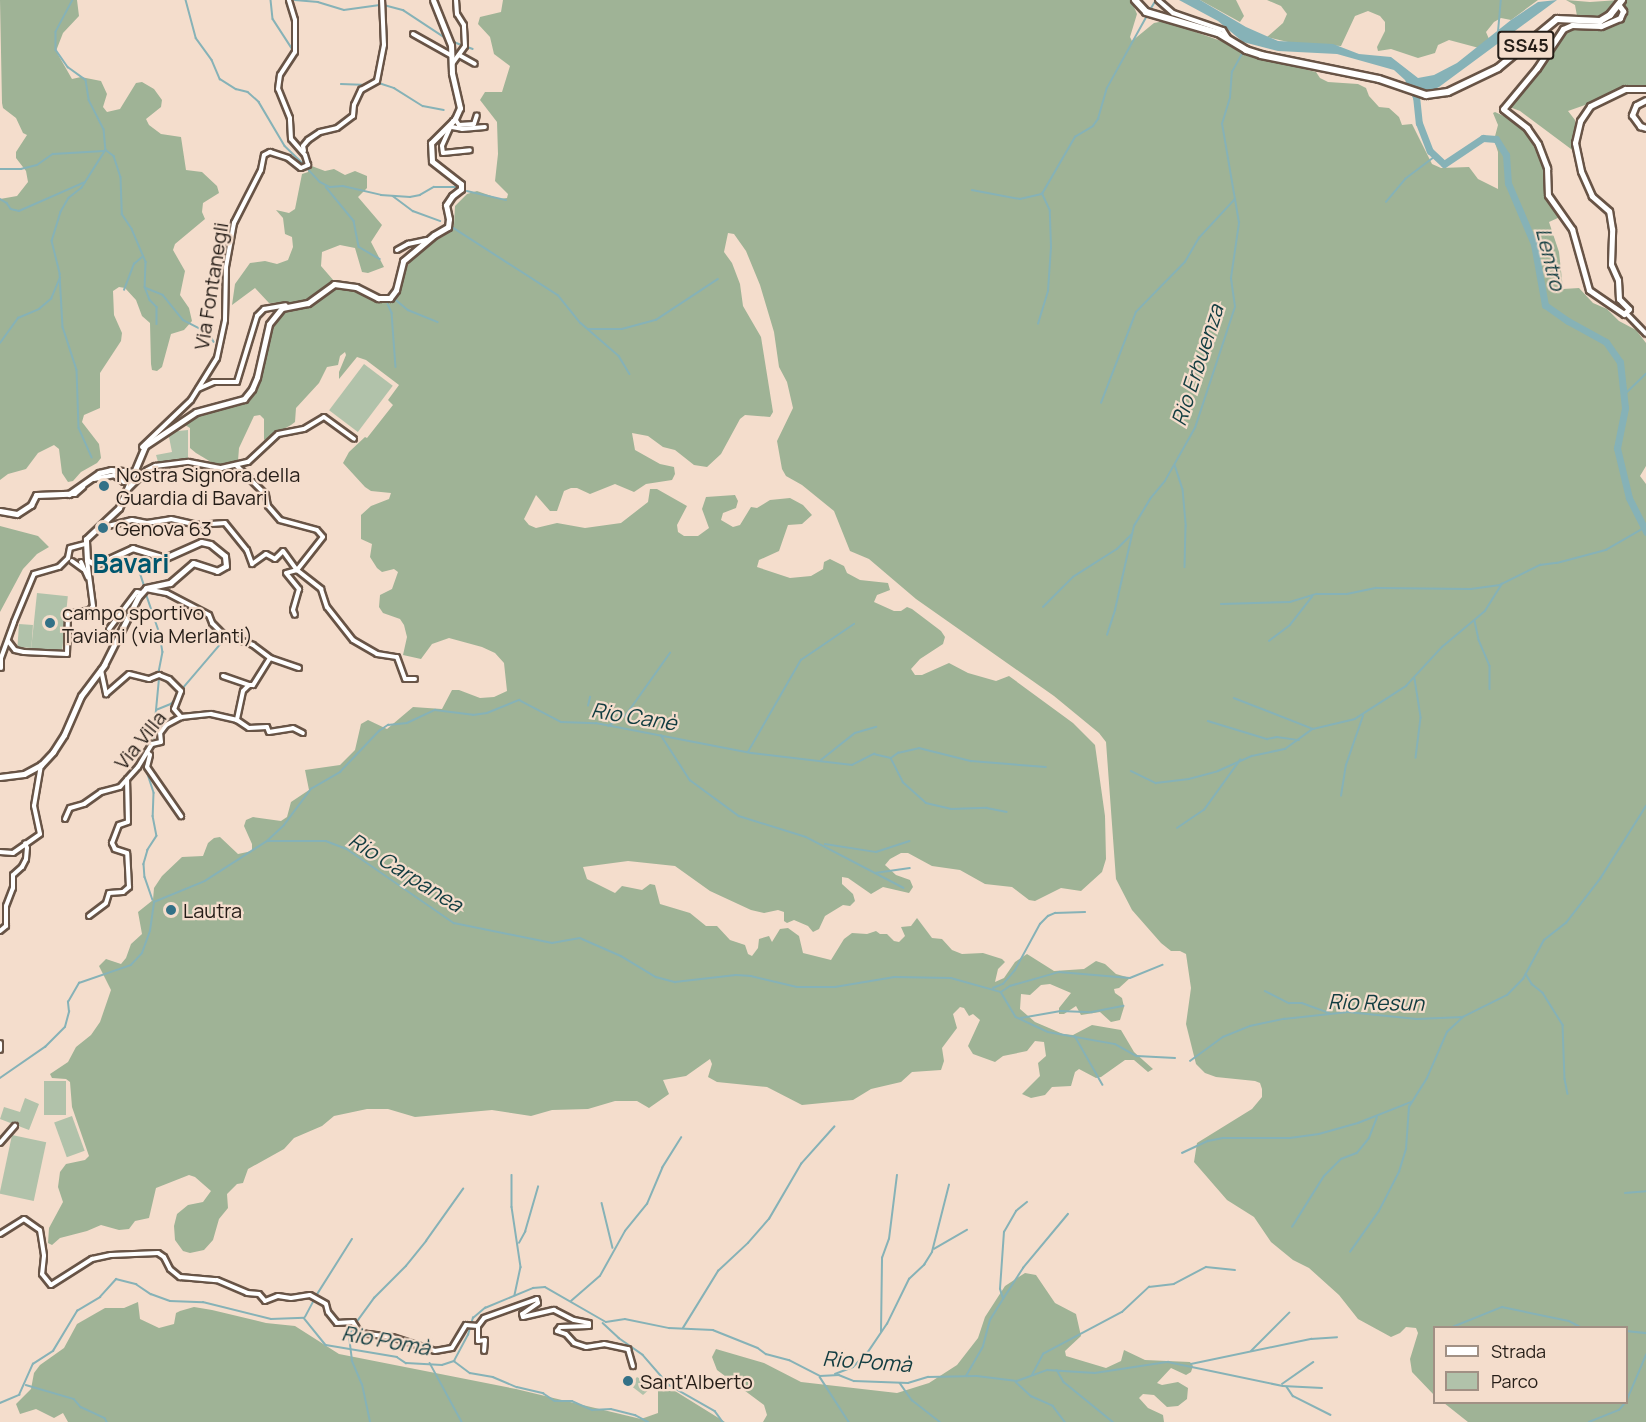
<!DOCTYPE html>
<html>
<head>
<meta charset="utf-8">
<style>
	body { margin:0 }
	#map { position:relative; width:1646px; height:1422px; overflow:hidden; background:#f4ddcc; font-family:Manrope,sans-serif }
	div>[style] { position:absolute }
	.green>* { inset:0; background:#b1c2aa; transform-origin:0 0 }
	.forest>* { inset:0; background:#9fb396 }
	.water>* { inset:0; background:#86b2b7 }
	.stream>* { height:1.5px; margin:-0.75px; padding:0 0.75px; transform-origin:0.75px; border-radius:0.75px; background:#86b2b7 }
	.river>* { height:7px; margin:-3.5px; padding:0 3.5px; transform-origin:3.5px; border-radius:3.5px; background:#86b2b7 }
	.roads { filter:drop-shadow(2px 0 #685446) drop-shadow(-2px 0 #685446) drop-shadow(0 2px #685446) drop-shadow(0 -2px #685446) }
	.street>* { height:4px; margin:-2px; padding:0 2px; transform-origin:2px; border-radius:2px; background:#fff }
	.secondary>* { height:5px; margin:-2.5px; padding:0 2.5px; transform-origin:2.5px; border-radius:2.5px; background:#fff }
	.primary>* { height:6px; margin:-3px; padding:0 3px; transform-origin:3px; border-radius:3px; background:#fff }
	.dots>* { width:16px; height:16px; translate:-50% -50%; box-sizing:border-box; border:3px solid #f4ddcc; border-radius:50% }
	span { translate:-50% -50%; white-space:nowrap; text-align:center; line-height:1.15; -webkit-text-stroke:4.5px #f4ddcc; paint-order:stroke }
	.shield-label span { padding:2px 4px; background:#f4ddcc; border:2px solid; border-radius:4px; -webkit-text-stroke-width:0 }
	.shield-label { font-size:18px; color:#251d17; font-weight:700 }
	.street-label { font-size:20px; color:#251d17 }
	.poi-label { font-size:20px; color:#251d17 }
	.left { translate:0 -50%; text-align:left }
	.water-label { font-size:21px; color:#113c40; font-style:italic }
	.district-label { font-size:26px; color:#00566d; font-weight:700 }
	.legend { position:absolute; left:1433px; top:1326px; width:195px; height:78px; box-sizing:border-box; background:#f4ddcc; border:2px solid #a19084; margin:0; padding:8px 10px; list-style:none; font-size:18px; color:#251d17 }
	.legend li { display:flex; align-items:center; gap:12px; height:30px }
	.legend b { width:30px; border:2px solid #a19084 }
</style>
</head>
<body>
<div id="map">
	<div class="green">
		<div style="left:364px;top:364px;width:36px;height:58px;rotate:37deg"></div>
		<div style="clip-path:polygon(188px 430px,188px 460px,159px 465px,156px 455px,172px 452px,168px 432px)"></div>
		<div style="left:37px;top:593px;width:31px;height:57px;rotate:6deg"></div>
		<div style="left:19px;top:624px;width:14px;height:23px;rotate:4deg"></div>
		<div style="left:44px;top:1081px;width:22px;height:34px"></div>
		<div style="clip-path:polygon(25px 1098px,39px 1104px,29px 1130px,0 1119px,4px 1107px,20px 1112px)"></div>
		<div style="left:72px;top:1116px;width:37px;height:19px;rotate:70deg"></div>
		<div style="left:12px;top:1135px;width:35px;height:60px;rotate:12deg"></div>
		<div style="clip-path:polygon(637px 1377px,653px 1386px,643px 1395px,630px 1385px)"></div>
	</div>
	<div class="forest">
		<div style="clip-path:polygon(0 0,77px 0,79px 16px,63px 33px,56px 51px,72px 79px,81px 77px,101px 81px,107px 94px,103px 107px,107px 112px,120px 109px,136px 83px,142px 82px,154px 89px,162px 100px,161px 107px,146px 119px,149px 125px,161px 134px,181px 137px,186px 170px,202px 172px,217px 186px,219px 193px,203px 203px,202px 212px,205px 219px,175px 244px,173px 250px,185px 271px,180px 295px,189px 308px,192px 321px,184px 330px,171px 334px,162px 367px,157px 371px,152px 370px,151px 364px,150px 323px,142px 316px,136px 300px,125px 288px,119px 287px,113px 291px,114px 315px,122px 333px,121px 341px,100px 373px,100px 408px,84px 415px,82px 422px,99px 444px,101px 458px,97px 463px,81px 472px,73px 481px,68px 482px,62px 473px,59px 449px,54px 445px,38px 453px,26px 469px,8px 474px,0 480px,0 199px,17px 196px,28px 182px,26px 171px,16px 158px,16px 152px,27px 135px,23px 133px,16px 118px,3px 108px,2px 103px)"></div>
		<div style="clip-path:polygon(503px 0,1131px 0,1137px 14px,1130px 37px,1132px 41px,1154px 23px,1164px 21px,1224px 42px,1244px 54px,1316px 72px,1320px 78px,1328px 82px,1358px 84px,1366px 88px,1369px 96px,1379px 107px,1389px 108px,1399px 117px,1402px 125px,1412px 124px,1432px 164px,1441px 168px,1469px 167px,1478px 179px,1498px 189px,1498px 152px,1494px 140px,1498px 125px,1493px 113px,1495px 112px,1506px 117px,1525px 131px,1543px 163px,1546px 184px,1544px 194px,1560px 217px,1549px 222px,1559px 252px,1563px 289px,1579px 288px,1593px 303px,1607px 309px,1619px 321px,1636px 330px,1646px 343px,1646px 466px,1640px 476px,1646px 484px,1646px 1422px,1468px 1422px,1444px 1403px,1626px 1402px,1626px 1328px,1434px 1328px,1434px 1395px,1412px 1372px,1410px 1359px,1418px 1333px,1416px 1328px,1406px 1327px,1400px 1333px,1391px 1337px,1358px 1319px,1339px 1295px,1309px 1268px,1293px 1260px,1271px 1242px,1254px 1217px,1227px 1200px,1194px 1162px,1197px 1143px,1252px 1109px,1262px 1097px,1262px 1089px,1260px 1083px,1255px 1081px,1216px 1077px,1205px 1073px,1196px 1064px,1186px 1024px,1191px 988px,1186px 954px,1180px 951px,1171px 951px,1161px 943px,1132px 910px,1116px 879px,1106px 742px,1099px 733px,1054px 696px,916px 599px,869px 559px,850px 551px,834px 511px,802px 485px,786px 476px,782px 469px,777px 441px,793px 408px,787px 382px,779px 367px,774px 332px,760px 285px,746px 251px,734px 234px,728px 233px,724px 252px,732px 263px,740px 284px,743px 306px,761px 337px,773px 412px,770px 417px,745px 415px,740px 419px,721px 454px,707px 467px,694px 465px,675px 450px,663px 447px,648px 436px,632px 433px,635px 450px,660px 464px,674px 467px,675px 474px,672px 480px,646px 484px,634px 492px,615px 484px,590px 494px,577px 488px,571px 488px,564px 491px,557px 511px,550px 511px,536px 495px,524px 519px,529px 525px,536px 528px,557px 523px,585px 528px,621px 523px,648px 502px,650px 489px,657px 489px,687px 506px,677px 525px,678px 532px,684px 536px,698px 536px,709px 528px,702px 509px,706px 497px,735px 495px,738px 501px,736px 508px,723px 513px,721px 520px,733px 527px,740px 525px,751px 507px,757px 508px,770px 500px,790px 498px,803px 505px,812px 515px,802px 524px,788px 525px,779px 551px,759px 560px,757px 567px,790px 578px,811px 576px,823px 569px,824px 562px,830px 559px,844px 566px,847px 573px,860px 580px,888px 583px,890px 590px,877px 595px,874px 602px,894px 611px,901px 611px,907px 607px,912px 609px,941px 631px,945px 637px,943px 644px,920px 659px,911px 669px,915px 675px,922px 675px,949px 663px,968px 673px,996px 681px,1009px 676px,1073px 723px,1095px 745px,1105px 816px,1106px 859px,1102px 872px,1081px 891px,1061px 888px,1035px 901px,1029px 900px,1012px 887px,985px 884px,960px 870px,932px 866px,908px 853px,901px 853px,890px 859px,885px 865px,896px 875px,910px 880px,913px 887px,909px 893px,883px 887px,871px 894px,848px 878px,842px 877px,842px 884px,853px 894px,855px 901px,850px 906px,843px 905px,825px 916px,819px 929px,813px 932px,808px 926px,794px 920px,787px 923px,784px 921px,784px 912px,778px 910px,764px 913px,751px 910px,710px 891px,675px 866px,628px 861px,583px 867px,587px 879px,615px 893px,622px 886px,642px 890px,650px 884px,655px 885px,660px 904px,690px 913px,706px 926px,717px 926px,730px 940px,745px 945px,748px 954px,752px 956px,758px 948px,759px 939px,769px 936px,772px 942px,780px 929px,788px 928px,799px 936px,803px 953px,831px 960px,844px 939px,852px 933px,867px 934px,876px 931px,880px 934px,887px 934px,894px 941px,899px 942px,905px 936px,901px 927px,911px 926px,917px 918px,932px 938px,942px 939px,952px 950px,962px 954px,983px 953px,1002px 959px,1005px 962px,998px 969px,995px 982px,1004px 978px,1015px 962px,1027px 954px,1054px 971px,1084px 969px,1096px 961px,1105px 964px,1116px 974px,1130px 978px,1119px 988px,1114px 989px,1115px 993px,1122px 998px,1124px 1007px,1120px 1020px,1111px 1022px,1100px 1012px,1081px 1015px,1076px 1006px,1064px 1014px,1059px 1014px,1059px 1008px,1071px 993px,1050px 984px,1041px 985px,1030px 995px,1021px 994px,1020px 1009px,1035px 1022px,1063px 1034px,1073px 1035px,1092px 1025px,1121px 1030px,1134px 1052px,1153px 1069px,1148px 1072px,1134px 1060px,1125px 1060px,1101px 1077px,1096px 1078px,1079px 1069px,1075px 1072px,1071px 1086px,1052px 1087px,1045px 1095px,1031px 1098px,1022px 1094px,1040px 1076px,1038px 1063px,1046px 1056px,1044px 1042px,1035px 1041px,1027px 1051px,1003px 1056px,995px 1062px,973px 1054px,968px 1046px,980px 1020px,973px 1014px,969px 1016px,964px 1008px,960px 1007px,953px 1014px,957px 1028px,942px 1048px,944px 1061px,941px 1070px,912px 1072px,901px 1082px,871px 1089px,853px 1100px,802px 1105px,767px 1087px,717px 1082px,708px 1077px,712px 1064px,710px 1059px,686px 1076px,663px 1080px,669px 1094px,649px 1108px,637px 1101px,615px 1101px,588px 1109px,552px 1110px,531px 1116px,492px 1110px,415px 1117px,388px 1109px,367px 1109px,334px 1116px,322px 1126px,294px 1138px,284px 1149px,248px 1169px,243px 1183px,237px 1184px,227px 1194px,228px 1208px,219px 1219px,213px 1240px,204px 1250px,190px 1253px,183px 1251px,175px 1240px,174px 1226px,177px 1214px,188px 1205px,203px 1202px,211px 1191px,195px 1177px,189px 1175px,156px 1188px,149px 1218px,135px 1221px,129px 1229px,119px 1230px,101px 1225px,87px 1231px,60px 1238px,52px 1245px,48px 1243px,49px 1228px,63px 1202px,58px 1187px,60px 1172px,66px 1164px,85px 1160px,89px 1156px,72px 1107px,70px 1082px,66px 1079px,52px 1078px,50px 1074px,68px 1062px,76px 1047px,91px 1035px,100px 1022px,111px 990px,99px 966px,106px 959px,121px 964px,126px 958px,131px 944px,142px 934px,138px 912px,153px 900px,154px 888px,162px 876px,182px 857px,203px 856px,208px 843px,214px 838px,220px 837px,238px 854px,252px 851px,252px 844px,244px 826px,246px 820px,253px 817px,281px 821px,287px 817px,291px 802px,309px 790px,305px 770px,340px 765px,355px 750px,361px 724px,368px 720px,387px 729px,413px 707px,442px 709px,452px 690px,459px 690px,480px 698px,494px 697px,507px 691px,504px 663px,495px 653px,482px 647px,449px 638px,432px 644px,421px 659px,403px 655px,407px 637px,404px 625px,400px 619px,383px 613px,379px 607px,380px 595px,392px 589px,398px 572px,394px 569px,382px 572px,377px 568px,370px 557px,372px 544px,361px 539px,361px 515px,371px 506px,389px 499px,391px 493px,371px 491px,365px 487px,343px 463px,349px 452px,365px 437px,367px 438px,393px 405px,388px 400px,399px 385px,366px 360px,357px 357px,339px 379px,339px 372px,346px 355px,345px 352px,340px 356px,338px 365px,327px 367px,319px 383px,296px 408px,295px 422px,291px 425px,264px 440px,264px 419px,260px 415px,254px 416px,239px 448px,238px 461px,227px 465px,216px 465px,196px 453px,190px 448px,190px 428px,185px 425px,199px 414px,242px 403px,250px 396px,258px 385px,273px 322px,284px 309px,315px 303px,339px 286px,350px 288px,372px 300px,387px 302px,398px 293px,406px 268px,417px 252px,445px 235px,454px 225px,455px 206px,467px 194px,477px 191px,500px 199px,507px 198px,508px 194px,495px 181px,498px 154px,497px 122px,480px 100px,485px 92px,502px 92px,510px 66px,494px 54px,490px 37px,478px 24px,480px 17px,501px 12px)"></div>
		<div style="clip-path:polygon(1200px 0,1236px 0,1244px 16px,1240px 22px)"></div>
		<div style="clip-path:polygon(1267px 0,1538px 0,1511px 20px,1501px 18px,1494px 22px,1486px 32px,1489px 39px,1479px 48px,1449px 40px,1438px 45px,1435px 53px,1418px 58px,1391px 49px,1378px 51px,1377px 47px,1385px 31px,1385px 22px,1380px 16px,1368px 11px,1355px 16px,1341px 46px,1292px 43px,1267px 37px,1283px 23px,1287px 14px,1281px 6px)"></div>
		<div style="clip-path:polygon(1566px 0,1590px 2px,1619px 0,1604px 16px,1594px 19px,1577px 16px,1575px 5px)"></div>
		<div style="clip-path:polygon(1624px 0,1646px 0,1646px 87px,1636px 87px,1568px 111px,1575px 120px,1575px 152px,1520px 111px,1507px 106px,1565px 30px,1596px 28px,1622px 19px)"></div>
		<div style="clip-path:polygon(309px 165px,325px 171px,334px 169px,345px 175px,355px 171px,367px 176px,367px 188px,358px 197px,382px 225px,371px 242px,384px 267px,368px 273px,362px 272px,355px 248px,340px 245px,322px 252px,321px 266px,334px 281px,311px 298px,297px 302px,269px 303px,255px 288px,232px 305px,235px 284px,250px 263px,265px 261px,277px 264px,288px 260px,293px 247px,292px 237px,285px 234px,283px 218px,276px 210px,289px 213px,295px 209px,302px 174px,308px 172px)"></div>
		<div style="clip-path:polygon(0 526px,38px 536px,49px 547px,37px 554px,23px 569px,0 612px)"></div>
		<div style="clip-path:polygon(1025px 1273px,1036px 1275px,1055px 1303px,1076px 1314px,1081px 1336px,1065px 1351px,1066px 1356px,1106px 1368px,1121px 1361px,1124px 1350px,1145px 1360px,1190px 1362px,1193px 1366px,1191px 1372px,1186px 1375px,1171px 1368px,1157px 1383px,1162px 1385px,1178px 1382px,1188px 1388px,1187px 1399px,1178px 1406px,1167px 1407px,1154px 1395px,1143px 1394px,1139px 1398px,1148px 1408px,1163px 1415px,1164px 1422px,763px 1422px,767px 1415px,764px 1405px,717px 1370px,712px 1357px,716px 1349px,764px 1363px,801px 1382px,897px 1393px,929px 1383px,957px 1365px,978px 1338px,985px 1317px,1005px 1286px)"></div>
		<div style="clip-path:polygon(138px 1302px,140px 1319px,159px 1328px,174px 1324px,176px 1313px,180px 1311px,194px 1307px,212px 1310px,266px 1323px,295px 1326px,339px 1354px,516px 1389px,641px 1419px,658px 1413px,658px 1391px,675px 1391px,725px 1422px,68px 1422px,63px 1413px,54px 1418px,36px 1409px,20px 1414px,16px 1404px,31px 1389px,34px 1373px,40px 1365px,64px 1348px,77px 1324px,105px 1308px,124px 1308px)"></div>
	</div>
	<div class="water">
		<div style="clip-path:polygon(1179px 0,1200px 0,1246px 27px,1278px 41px,1333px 44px,1359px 54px,1391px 57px,1418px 78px,1434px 75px,1457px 63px,1511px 20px,1538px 2px,1557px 0,1439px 87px,1429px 92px,1419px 91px,1419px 103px,1415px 103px,1405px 80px,1394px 70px,1337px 54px,1278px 51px,1243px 42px,1218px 21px)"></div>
	</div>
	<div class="stream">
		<div style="left:73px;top:0;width:36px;rotate:118deg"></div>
		<div style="left:56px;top:32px;width:18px;rotate:90deg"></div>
		<div style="left:56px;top:50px;width:21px;rotate:55deg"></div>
		<div style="left:68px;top:67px;width:22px;rotate:36deg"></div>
		<div style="left:86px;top:80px;width:20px;rotate:81deg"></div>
		<div style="left:89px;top:100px;width:33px;rotate:63deg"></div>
		<div style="left:104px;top:129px;width:21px;rotate:85deg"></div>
		<div style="left:106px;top:150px;width:45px;rotate:122.3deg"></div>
		<div style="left:82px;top:188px;width:16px;rotate:142deg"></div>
		<div style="left:69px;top:198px;width:16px;rotate:120deg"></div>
		<div style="left:61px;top:212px;width:30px;rotate:107deg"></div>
		<div style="left:52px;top:241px;width:34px;rotate:76deg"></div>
		<div style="left:60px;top:274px;width:53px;rotate:86.8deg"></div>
		<div style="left:63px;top:327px;width:45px;rotate:72deg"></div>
		<div style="left:77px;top:370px;width:58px;rotate:88deg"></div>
		<div style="left:79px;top:428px;width:32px;rotate:66deg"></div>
		<div style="left:186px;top:0;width:39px;rotate:75deg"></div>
		<div style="left:196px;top:38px;width:27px;rotate:54deg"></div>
		<div style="left:212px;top:60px;width:21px;rotate:67deg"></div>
		<div style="left:220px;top:79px;width:19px;rotate:32deg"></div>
		<div style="left:236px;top:89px;width:12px;rotate:14deg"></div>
		<div style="left:248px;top:92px;width:15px;rotate:42deg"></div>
		<div style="left:259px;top:102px;width:51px;rotate:59.4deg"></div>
		<div style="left:285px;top:146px;width:28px;rotate:44deg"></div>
		<div style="left:271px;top:0;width:19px;rotate:84deg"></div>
		<div style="left:273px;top:19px;width:37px;rotate:57deg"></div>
		<div style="left:295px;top:0;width:23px;rotate:5deg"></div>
		<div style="left:318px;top:2px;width:27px;rotate:17deg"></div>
		<div style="left:344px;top:10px;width:34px;rotate:-8deg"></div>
		<div style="left:384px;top:5px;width:20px;rotate:15deg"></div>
		<div style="left:403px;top:10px;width:49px;rotate:33.4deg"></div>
		<div style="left:1150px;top:10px;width:12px;rotate:-59deg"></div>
		<div style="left:1498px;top:32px;width:32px;rotate:-85deg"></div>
		<div style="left:451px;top:41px;width:23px;rotate:20deg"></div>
		<div style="left:379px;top:83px;width:16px;rotate:18deg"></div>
		<div style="left:394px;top:88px;width:34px;rotate:32deg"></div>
		<div style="left:423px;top:106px;width:21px;rotate:11deg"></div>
		<div style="left:341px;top:84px;width:27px;rotate:2deg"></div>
		<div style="left:106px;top:150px;width:10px;rotate:37deg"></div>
		<div style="left:114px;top:156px;width:22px;rotate:72deg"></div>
		<div style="left:121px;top:177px;width:37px;rotate:88deg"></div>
		<div style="left:122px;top:214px;width:18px;rotate:56deg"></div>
		<div style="left:132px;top:229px;width:36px;rotate:67deg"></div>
		<div style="left:146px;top:262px;width:25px;rotate:92deg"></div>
		<div style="left:145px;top:287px;width:14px;rotate:69deg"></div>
		<div style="left:150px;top:300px;width:10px;rotate:45deg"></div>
		<div style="left:157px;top:307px;width:17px;rotate:90deg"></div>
		<div style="left:307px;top:168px;width:19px;rotate:47deg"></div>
		<div style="left:320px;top:182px;width:11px;rotate:27deg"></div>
		<div style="left:330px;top:187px;width:13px;rotate:-4deg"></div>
		<div style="left:343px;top:186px;width:39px;rotate:13deg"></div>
		<div style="left:381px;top:195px;width:29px;rotate:4deg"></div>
		<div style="left:410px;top:197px;width:10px;rotate:-11deg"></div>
		<div style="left:420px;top:195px;width:16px;rotate:-30deg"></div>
		<div style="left:434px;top:187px;width:21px"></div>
		<div style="left:0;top:169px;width:21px"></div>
		<div style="left:21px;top:169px;width:16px;rotate:-14deg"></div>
		<div style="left:37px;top:165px;width:19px;rotate:-35deg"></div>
		<div style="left:53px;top:154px;width:51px;rotate:-3.4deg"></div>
		<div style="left:326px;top:187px;width:44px;rotate:50.5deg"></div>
		<div style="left:354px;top:221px;width:26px;rotate:79deg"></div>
		<div style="left:359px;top:247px;width:24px;rotate:30deg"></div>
		<div style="left:972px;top:190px;width:49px;rotate:10.6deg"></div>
		<div style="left:1020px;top:199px;width:23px;rotate:-13deg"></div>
		<div style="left:1042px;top:194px;width:66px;rotate:-59.9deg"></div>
		<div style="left:1075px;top:137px;width:21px;rotate:-31deg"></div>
		<div style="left:1093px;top:126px;width:9px;rotate:-54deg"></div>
		<div style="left:1098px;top:119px;width:32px;rotate:-74deg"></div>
		<div style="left:1107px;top:88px;width:85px;rotate:-61deg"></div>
		<div style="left:467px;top:191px;width:40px;rotate:13deg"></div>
		<div style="left:393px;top:196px;width:25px;rotate:37deg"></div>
		<div style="left:413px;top:211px;width:29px;rotate:20deg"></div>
		<div style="left:0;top:199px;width:8px;rotate:30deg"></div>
		<div style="left:7px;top:203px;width:7px;rotate:56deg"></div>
		<div style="left:11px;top:209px;width:8px;rotate:14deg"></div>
		<div style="left:19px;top:211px;width:72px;rotate:-23.7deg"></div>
		<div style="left:1386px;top:202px;width:30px;rotate:-50deg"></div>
		<div style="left:1405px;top:179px;width:38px;rotate:-37deg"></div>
		<div style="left:452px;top:227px;width:126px;rotate:32.7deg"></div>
		<div style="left:558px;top:295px;width:36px;rotate:51deg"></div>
		<div style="left:581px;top:323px;width:50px;rotate:41deg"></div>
		<div style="left:619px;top:356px;width:21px;rotate:59deg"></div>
		<div style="left:146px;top:288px;width:18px;rotate:22deg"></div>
		<div style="left:163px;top:295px;width:32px;rotate:51deg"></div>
		<div style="left:183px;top:320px;width:29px;rotate:27deg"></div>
		<div style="left:209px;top:333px;width:10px;rotate:61deg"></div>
		<div style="left:124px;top:290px;width:28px;rotate:-69deg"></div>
		<div style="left:134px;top:264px;width:11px;rotate:-41deg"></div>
		<div style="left:395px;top:299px;width:17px;rotate:40deg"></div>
		<div style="left:408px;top:310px;width:32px;rotate:22deg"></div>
		<div style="left:388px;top:304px;width:10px;rotate:66deg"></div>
		<div style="left:392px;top:313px;width:54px;rotate:85.8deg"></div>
		<div style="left:1038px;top:324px;width:34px;rotate:-73deg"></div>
		<div style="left:1048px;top:291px;width:44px;rotate:-86.1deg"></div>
		<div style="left:1051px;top:247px;width:36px;rotate:-92deg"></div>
		<div style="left:1050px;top:211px;width:19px;rotate:-115deg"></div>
		<div style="left:588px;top:329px;width:34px"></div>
		<div style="left:622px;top:329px;width:35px;rotate:-15deg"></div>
		<div style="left:656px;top:320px;width:74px;rotate:-33.5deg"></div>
		<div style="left:0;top:343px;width:31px;rotate:-54deg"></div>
		<div style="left:18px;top:318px;width:23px;rotate:-23deg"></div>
		<div style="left:39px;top:309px;width:16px;rotate:-40deg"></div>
		<div style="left:51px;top:299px;width:23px;rotate:-67deg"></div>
		<div style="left:1624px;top:395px;width:30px;rotate:-44deg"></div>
		<div style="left:1101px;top:403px;width:97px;rotate:-69deg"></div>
		<div style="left:1136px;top:312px;width:70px;rotate:-45.6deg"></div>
		<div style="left:1185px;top:262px;width:28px;rotate:-60deg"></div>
		<div style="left:1199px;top:238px;width:53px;rotate:-47.3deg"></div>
		<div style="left:1175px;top:465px;width:25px;rotate:72deg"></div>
		<div style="left:1183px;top:489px;width:37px;rotate:85deg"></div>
		<div style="left:1186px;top:526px;width:41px;rotate:91.4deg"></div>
		<div style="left:139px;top:569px;width:20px;rotate:72deg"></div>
		<div style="left:146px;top:593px;width:43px;rotate:71.1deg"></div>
		<div style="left:160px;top:634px;width:18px;rotate:81deg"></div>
		<div style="left:163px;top:652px;width:21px;rotate:101deg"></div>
		<div style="left:1221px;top:604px;width:69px;rotate:-1.7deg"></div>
		<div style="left:1290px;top:602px;width:28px;rotate:-17deg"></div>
		<div style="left:1317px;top:594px;width:30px"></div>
		<div style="left:1347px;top:594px;width:30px;rotate:-12deg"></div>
		<div style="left:1376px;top:588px;width:95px;rotate:0.6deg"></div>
		<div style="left:1471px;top:589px;width:29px;rotate:-8deg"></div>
		<div style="left:1500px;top:585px;width:45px;rotate:-26.6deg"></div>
		<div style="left:1540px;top:565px;width:17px;rotate:-7deg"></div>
		<div style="left:1557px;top:563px;width:51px;rotate:-14.9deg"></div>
		<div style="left:1606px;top:550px;width:44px;rotate:-30.1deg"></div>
		<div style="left:1043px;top:607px;width:42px;rotate:-45deg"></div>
		<div style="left:1073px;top:577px;width:52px;rotate:-32.5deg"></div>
		<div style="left:1117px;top:549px;width:21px;rotate:-45deg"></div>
		<div style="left:1475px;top:621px;width:19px;rotate:78deg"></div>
		<div style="left:1479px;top:640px;width:28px;rotate:67deg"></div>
		<div style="left:1490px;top:666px;width:23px;rotate:90deg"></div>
		<div style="left:1107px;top:635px;width:26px;rotate:-72deg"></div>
		<div style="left:1115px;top:610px;width:86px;rotate:-77.3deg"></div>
		<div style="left:1134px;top:526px;width:31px;rotate:-59deg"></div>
		<div style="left:1150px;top:499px;width:23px;rotate:-50deg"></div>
		<div style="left:1165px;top:481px;width:61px;rotate:-60.5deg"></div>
		<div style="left:1195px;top:428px;width:127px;rotate:-71.7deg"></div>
		<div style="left:1235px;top:307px;width:29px;rotate:-98deg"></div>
		<div style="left:1231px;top:278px;width:56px;rotate:-81.7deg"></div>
		<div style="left:1239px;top:223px;width:100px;rotate:-99.7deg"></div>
		<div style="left:1222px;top:124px;width:27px;rotate:-73deg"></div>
		<div style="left:1230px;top:98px;width:26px;rotate:-86deg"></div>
		<div style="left:1232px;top:72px;width:23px;rotate:-61deg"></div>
		<div style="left:1269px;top:641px;width:26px;rotate:-37deg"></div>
		<div style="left:1290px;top:625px;width:36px;rotate:-52deg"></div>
		<div style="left:1415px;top:679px;width:39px;rotate:81deg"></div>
		<div style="left:1421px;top:718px;width:40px;rotate:97.1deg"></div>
		<div style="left:183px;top:688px;width:62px;rotate:-49.6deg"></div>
		<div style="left:1234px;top:698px;width:83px;rotate:21.3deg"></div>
		<div style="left:588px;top:706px;width:9px;rotate:-77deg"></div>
		<div style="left:156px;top:710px;width:16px;rotate:-22deg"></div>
		<div style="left:171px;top:704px;width:9px;rotate:-49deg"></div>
		<div style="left:1208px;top:721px;width:62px;rotate:17deg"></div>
		<div style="left:1267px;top:739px;width:10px;rotate:-11deg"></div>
		<div style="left:1277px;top:737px;width:22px;rotate:8deg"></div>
		<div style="left:608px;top:726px;width:21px;rotate:-31deg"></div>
		<div style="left:626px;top:715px;width:76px;rotate:-54.6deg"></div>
		<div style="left:661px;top:735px;width:54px;rotate:57.2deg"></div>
		<div style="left:690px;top:780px;width:61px;rotate:36.3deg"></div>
		<div style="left:739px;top:816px;width:70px;rotate:17.4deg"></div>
		<div style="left:806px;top:837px;width:110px;rotate:27.5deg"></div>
		<div style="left:153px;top:742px;width:63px;rotate:-84.6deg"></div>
		<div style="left:748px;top:752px;width:106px;rotate:-60.1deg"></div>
		<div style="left:801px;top:660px;width:64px;rotate:-34.2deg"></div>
		<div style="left:891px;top:758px;width:27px;rotate:63deg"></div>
		<div style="left:903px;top:782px;width:31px;rotate:42deg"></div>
		<div style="left:926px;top:803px;width:26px;rotate:13deg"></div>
		<div style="left:951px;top:809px;width:36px;rotate:-2deg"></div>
		<div style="left:987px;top:808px;width:20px;rotate:11deg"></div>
		<div style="left:821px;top:760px;width:43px;rotate:-38.5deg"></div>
		<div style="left:855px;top:733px;width:22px;rotate:-16deg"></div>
		<div style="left:146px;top:768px;width:26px;rotate:72deg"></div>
		<div style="left:154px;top:793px;width:23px;rotate:92deg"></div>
		<div style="left:153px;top:816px;width:20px;rotate:79deg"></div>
		<div style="left:157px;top:836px;width:17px;rotate:123deg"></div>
		<div style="left:148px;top:850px;width:15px;rotate:106deg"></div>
		<div style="left:144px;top:864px;width:13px;rotate:86deg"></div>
		<div style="left:145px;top:877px;width:24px;rotate:71deg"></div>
		<div style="left:1131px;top:771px;width:28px;rotate:26deg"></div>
		<div style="left:1156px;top:783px;width:33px;rotate:-7deg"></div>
		<div style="left:1189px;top:779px;width:30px;rotate:-15deg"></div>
		<div style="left:1218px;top:771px;width:37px;rotate:-24deg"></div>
		<div style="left:1252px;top:756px;width:34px;rotate:-12deg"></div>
		<div style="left:1285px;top:749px;width:34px;rotate:-36deg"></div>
		<div style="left:1313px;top:729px;width:43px;rotate:-13.4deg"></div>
		<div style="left:1355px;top:719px;width:61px;rotate:-32.9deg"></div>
		<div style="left:1406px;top:686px;width:53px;rotate:-47.3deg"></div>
		<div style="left:1442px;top:647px;width:56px;rotate:-39.9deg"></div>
		<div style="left:1485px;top:611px;width:32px;rotate:-58deg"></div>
		<div style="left:1341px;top:796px;width:31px;rotate:-81deg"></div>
		<div style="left:1346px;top:765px;width:52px;rotate:-70.9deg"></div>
		<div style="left:1177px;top:828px;width:32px;rotate:-34deg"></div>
		<div style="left:1204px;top:810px;width:62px;rotate:-54.2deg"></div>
		<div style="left:268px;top:841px;width:58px"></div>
		<div style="left:326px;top:841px;width:22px;rotate:21deg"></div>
		<div style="left:347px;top:849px;width:130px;rotate:34.7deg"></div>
		<div style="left:454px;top:923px;width:100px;rotate:11.5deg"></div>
		<div style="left:552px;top:943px;width:28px;rotate:-10deg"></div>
		<div style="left:580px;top:938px;width:45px;rotate:23.7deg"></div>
		<div style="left:621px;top:956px;width:41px;rotate:31deg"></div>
		<div style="left:656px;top:977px;width:20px;rotate:15deg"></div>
		<div style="left:675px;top:982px;width:61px;rotate:-6.5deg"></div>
		<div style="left:736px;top:975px;width:15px;rotate:4deg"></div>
		<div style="left:751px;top:976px;width:47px;rotate:13.4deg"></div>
		<div style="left:797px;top:987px;width:38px"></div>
		<div style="left:835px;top:987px;width:60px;rotate:-9.6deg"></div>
		<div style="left:894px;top:977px;width:57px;rotate:1deg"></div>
		<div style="left:951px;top:978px;width:52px;rotate:15.6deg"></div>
		<div style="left:1001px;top:992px;width:29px;rotate:59deg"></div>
		<div style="left:1016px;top:1017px;width:35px;rotate:25deg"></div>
		<div style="left:1048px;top:1032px;width:68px;rotate:10.2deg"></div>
		<div style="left:1115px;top:1044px;width:25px;rotate:29deg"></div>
		<div style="left:1137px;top:1056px;width:38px;rotate:3deg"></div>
		<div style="left:825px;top:844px;width:52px;rotate:8.9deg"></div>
		<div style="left:876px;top:852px;width:35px;rotate:-18deg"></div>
		<div style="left:875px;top:873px;width:35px;rotate:-8deg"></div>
		<div style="left:1526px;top:974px;width:12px;rotate:59deg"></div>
		<div style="left:1532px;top:984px;width:14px;rotate:39deg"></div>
		<div style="left:1543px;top:993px;width:38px;rotate:58deg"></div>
		<div style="left:1563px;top:1025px;width:54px;rotate:87.9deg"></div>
		<div style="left:1565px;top:1079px;width:15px;rotate:79deg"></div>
		<div style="left:993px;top:988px;width:11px;rotate:-22deg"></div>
		<div style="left:1003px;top:984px;width:18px;rotate:-49deg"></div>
		<div style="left:1015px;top:970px;width:52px;rotate:-61.5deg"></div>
		<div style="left:1040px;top:924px;width:11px;rotate:-45deg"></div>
		<div style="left:1048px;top:916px;width:8px;rotate:-23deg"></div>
		<div style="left:1055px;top:913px;width:30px;rotate:-2deg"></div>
		<div style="left:1265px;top:991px;width:27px;rotate:27deg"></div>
		<div style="left:1289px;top:1003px;width:13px"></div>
		<div style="left:1302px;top:1003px;width:29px;rotate:20deg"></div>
		<div style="left:1001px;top:992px;width:11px;rotate:-34deg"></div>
		<div style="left:1010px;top:986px;width:51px;rotate:-15.9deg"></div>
		<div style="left:1059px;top:972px;width:71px;rotate:4.8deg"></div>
		<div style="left:1130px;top:978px;width:35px;rotate:-22deg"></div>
		<div style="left:1021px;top:1018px;width:40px;rotate:-10deg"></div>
		<div style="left:1060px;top:1011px;width:32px;rotate:2deg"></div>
		<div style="left:1092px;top:1012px;width:32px;rotate:-11deg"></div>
		<div style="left:1075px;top:1036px;width:56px;rotate:60.3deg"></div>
		<div style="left:1190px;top:1061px;width:41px;rotate:-36deg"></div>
		<div style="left:1223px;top:1037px;width:29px;rotate:-22deg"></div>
		<div style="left:1250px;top:1026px;width:35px;rotate:-12deg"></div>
		<div style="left:1284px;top:1019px;width:64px;rotate:-6.2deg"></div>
		<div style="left:1348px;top:1012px;width:69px;rotate:5.8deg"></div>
		<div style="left:1417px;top:1019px;width:46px;rotate:-2.5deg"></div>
		<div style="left:0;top:1078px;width:55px;rotate:-34.6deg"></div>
		<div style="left:45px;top:1047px;width:28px;rotate:-45deg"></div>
		<div style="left:65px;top:1027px;width:16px;rotate:-75deg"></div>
		<div style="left:69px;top:1012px;width:10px;rotate:-96deg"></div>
		<div style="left:68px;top:1002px;width:22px;rotate:-60deg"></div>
		<div style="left:79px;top:983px;width:55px;rotate:-19.1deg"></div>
		<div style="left:131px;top:965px;width:16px;rotate:-47deg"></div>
		<div style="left:142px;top:953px;width:23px;rotate:-70deg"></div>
		<div style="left:150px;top:931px;width:29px;rotate:-82deg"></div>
		<div style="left:154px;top:902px;width:55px;rotate:-22.4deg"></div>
		<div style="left:205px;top:881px;width:74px;rotate:-32.8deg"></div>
		<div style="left:267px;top:841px;width:23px;rotate:-43deg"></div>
		<div style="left:284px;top:825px;width:45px;rotate:-53.1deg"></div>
		<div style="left:311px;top:789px;width:34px;rotate:-30deg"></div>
		<div style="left:340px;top:772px;width:57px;rotate:-46.4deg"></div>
		<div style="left:379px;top:731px;width:11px;rotate:-34deg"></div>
		<div style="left:388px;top:725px;width:19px;rotate:-6deg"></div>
		<div style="left:407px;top:723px;width:31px;rotate:-25deg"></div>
		<div style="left:435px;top:710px;width:38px;rotate:7deg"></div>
		<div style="left:473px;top:715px;width:14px;rotate:-8deg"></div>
		<div style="left:487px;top:713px;width:35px;rotate:-22deg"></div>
		<div style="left:519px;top:700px;width:47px;rotate:27.6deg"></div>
		<div style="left:561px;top:722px;width:35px;rotate:2deg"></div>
		<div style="left:596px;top:723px;width:159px;rotate:10.9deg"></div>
		<div style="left:752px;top:753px;width:101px;rotate:6.8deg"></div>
		<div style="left:852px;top:765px;width:25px;rotate:-27deg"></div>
		<div style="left:874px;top:754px;width:17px;rotate:13deg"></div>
		<div style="left:891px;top:758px;width:9px;rotate:-36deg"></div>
		<div style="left:898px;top:753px;width:22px;rotate:-13deg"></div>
		<div style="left:919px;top:748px;width:54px;rotate:14deg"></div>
		<div style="left:971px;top:761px;width:75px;rotate:4.6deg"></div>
		<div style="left:1182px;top:1153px;width:29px;rotate:-25deg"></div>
		<div style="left:1208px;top:1141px;width:15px;rotate:-11deg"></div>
		<div style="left:1223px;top:1138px;width:67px"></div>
		<div style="left:1290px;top:1138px;width:29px;rotate:-8deg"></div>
		<div style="left:1319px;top:1134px;width:41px;rotate:-15.8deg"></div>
		<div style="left:1358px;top:1123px;width:57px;rotate:-21.6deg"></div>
		<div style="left:512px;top:1175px;width:32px;rotate:90deg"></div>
		<div style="left:512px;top:1207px;width:61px;rotate:81.5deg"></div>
		<div style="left:521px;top:1267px;width:29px;rotate:102deg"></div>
		<div style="left:1625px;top:1193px;width:21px;rotate:-5deg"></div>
		<div style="left:602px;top:1203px;width:46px;rotate:76.3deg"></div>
		<div style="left:1292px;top:1227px;width:60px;rotate:-57.9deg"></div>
		<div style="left:1324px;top:1176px;width:24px;rotate:-45deg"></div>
		<div style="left:1341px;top:1159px;width:17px;rotate:-21deg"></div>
		<div style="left:1357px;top:1153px;width:19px;rotate:-51deg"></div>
		<div style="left:1369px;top:1138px;width:22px;rotate:-69deg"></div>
		<div style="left:519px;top:1243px;width:13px;rotate:-61deg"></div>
		<div style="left:525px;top:1232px;width:47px;rotate:-73.9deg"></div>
		<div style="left:934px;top:1249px;width:38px;rotate:-30deg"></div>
		<div style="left:1350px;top:1252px;width:50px;rotate:-54.7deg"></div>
		<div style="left:1379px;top:1211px;width:44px;rotate:-62.9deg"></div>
		<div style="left:1399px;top:1172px;width:24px;rotate:-73deg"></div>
		<div style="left:1406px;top:1149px;width:42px;rotate:-85.9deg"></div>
		<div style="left:1409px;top:1107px;width:34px;rotate:-58deg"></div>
		<div style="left:1427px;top:1078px;width:50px;rotate:-66.5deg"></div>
		<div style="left:1447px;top:1032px;width:22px;rotate:-43deg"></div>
		<div style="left:1463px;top:1017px;width:49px;rotate:-26.6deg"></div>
		<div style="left:1507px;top:995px;width:23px;rotate:-45deg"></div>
		<div style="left:1523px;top:979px;width:44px;rotate:-61.7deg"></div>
		<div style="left:1544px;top:940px;width:28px;rotate:-38deg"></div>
		<div style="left:1566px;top:923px;width:56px;rotate:-52.3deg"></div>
		<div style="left:1600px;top:879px;width:86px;rotate:-57.8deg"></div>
		<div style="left:316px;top:1296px;width:67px;rotate:-57.7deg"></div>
		<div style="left:1003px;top:1299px;width:10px;rotate:-107deg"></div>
		<div style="left:1000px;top:1289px;width:57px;rotate:-86deg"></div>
		<div style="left:1004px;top:1232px;width:24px;rotate:-60deg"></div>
		<div style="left:1016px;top:1211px;width:14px;rotate:-39deg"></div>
		<div style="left:571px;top:1301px;width:38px;rotate:-41deg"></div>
		<div style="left:600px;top:1276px;width:51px;rotate:-60.9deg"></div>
		<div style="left:625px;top:1231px;width:35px;rotate:-51deg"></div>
		<div style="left:647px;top:1204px;width:39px;rotate:-67deg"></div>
		<div style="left:662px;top:1168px;width:36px;rotate:-58deg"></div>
		<div style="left:305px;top:1317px;width:19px;rotate:-62deg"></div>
		<div style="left:603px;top:1323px;width:22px;rotate:43deg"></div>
		<div style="left:619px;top:1338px;width:29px;rotate:35deg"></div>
		<div style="left:643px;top:1355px;width:40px;rotate:49deg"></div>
		<div style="left:669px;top:1385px;width:53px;rotate:29.5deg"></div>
		<div style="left:715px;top:1411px;width:14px;rotate:54deg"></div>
		<div style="left:683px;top:1328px;width:67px;rotate:-58.4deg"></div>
		<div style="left:718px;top:1271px;width:41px;rotate:-43deg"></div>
		<div style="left:748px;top:1243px;width:32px;rotate:-49deg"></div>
		<div style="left:769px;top:1219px;width:64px;rotate:-59.8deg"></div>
		<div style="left:801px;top:1164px;width:50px;rotate:-48.3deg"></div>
		<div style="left:1450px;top:1328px;width:56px;rotate:-22deg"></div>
		<div style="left:1502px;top:1307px;width:68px;rotate:11.8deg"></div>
		<div style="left:1569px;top:1321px;width:15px;rotate:28deg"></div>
		<div style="left:1626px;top:1331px;width:20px;rotate:6deg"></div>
		<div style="left:881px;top:1332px;width:74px;rotate:-89.2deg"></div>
		<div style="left:882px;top:1258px;width:20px;rotate:-70deg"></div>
		<div style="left:889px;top:1239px;width:64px;rotate:-82.9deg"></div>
		<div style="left:1251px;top:1351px;width:54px;rotate:-45deg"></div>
		<div style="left:454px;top:1361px;width:20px;rotate:37deg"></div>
		<div style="left:470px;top:1373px;width:23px;rotate:10deg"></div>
		<div style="left:493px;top:1377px;width:26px;rotate:23deg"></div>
		<div style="left:517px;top:1387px;width:27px;rotate:13deg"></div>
		<div style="left:543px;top:1393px;width:14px;rotate:34deg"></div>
		<div style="left:555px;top:1401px;width:17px"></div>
		<div style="left:572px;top:1401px;width:22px;rotate:24deg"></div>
		<div style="left:592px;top:1410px;width:19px;rotate:-3deg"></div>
		<div style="left:611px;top:1409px;width:25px;rotate:14deg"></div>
		<div style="left:635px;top:1415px;width:15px;rotate:28deg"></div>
		<div style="left:430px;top:1363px;width:67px;rotate:61.5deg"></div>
		<div style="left:1191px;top:1364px;width:123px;rotate:-11.8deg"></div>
		<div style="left:1311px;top:1339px;width:26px;rotate:-4deg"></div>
		<div style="left:1057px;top:1370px;width:14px;rotate:60deg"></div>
		<div style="left:1064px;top:1382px;width:63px;rotate:39.2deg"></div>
		<div style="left:835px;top:1374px;width:19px;rotate:-21deg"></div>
		<div style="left:853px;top:1367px;width:21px;rotate:-45deg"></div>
		<div style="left:868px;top:1352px;width:34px;rotate:-56deg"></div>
		<div style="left:887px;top:1324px;width:50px;rotate:-63.9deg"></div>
		<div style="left:909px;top:1279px;width:21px;rotate:-43deg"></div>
		<div style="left:924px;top:1265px;width:15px;rotate:-58deg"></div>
		<div style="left:932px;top:1252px;width:69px;rotate:-75.8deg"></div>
		<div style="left:1032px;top:1375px;width:24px;rotate:-62deg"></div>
		<div style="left:1043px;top:1354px;width:89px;rotate:-28deg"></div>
		<div style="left:1122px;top:1312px;width:37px;rotate:-43deg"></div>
		<div style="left:1149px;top:1287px;width:25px;rotate:-7deg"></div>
		<div style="left:1174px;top:1284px;width:36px;rotate:-28deg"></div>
		<div style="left:1206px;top:1267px;width:29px;rotate:6deg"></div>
		<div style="left:966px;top:1376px;width:34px;rotate:-60deg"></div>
		<div style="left:983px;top:1346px;width:27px;rotate:-75deg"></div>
		<div style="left:990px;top:1320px;width:25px;rotate:-58deg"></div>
		<div style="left:1003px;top:1299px;width:37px;rotate:-57deg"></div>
		<div style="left:1023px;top:1268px;width:70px;rotate:-50.2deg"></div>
		<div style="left:820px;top:1377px;width:54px;rotate:57.2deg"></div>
		<div style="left:1016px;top:1382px;width:21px;rotate:43deg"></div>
		<div style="left:1031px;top:1396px;width:24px;rotate:24deg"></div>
		<div style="left:1053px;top:1406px;width:20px;rotate:53deg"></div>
		<div style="left:900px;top:1383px;width:21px;rotate:55deg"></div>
		<div style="left:912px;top:1400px;width:36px;rotate:38deg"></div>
		<div style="left:1282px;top:1384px;width:38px;rotate:-35deg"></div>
		<div style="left:26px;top:1385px;width:50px;rotate:16.3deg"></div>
		<div style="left:74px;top:1399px;width:11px;rotate:49deg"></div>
		<div style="left:81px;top:1407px;width:26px;rotate:25deg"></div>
		<div style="left:105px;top:1418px;width:4px;rotate:63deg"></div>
		<div style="left:1287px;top:1387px;width:11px;rotate:56deg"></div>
		<div style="left:1293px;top:1396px;width:42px;rotate:26.6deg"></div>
		<div style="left:1626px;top:1402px;width:51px;rotate:-66.9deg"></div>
		<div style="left:0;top:1403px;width:21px;rotate:-23deg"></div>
		<div style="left:19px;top:1395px;width:34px;rotate:-66deg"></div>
		<div style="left:33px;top:1364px;width:24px;rotate:-33deg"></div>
		<div style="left:53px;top:1351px;width:47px;rotate:-59deg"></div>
		<div style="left:77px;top:1311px;width:27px;rotate:-31deg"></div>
		<div style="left:100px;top:1297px;width:24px;rotate:-48deg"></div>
		<div style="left:116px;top:1279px;width:21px;rotate:14deg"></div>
		<div style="left:136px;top:1284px;width:18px;rotate:34deg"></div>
		<div style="left:151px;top:1294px;width:20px;rotate:20deg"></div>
		<div style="left:170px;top:1301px;width:33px;rotate:2deg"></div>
		<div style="left:203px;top:1302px;width:70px;rotate:14deg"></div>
		<div style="left:271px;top:1319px;width:33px;rotate:-2deg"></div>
		<div style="left:304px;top:1318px;width:35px;rotate:51deg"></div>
		<div style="left:326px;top:1345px;width:72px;rotate:9.6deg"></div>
		<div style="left:397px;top:1357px;width:11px;rotate:34deg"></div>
		<div style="left:406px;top:1363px;width:36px;rotate:3deg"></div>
		<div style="left:442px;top:1365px;width:13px;rotate:-18deg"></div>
		<div style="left:454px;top:1361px;width:30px;rotate:-62deg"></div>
		<div style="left:468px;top:1335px;width:18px;rotate:-74deg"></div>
		<div style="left:473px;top:1318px;width:16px;rotate:-40deg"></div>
		<div style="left:485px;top:1308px;width:52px;rotate:-22.6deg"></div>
		<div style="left:533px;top:1288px;width:12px;rotate:-5deg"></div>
		<div style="left:545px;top:1287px;width:70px;rotate:29.8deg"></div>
		<div style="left:606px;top:1322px;width:19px;rotate:-9deg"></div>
		<div style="left:625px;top:1319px;width:45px;rotate:11.6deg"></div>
		<div style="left:669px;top:1328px;width:44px;rotate:2.6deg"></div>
		<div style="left:713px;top:1330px;width:48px;rotate:21.8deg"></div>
		<div style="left:758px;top:1348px;width:10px;rotate:37deg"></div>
		<div style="left:766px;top:1354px;width:24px;rotate:15deg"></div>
		<div style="left:789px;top:1360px;width:35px;rotate:27deg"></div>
		<div style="left:820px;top:1376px;width:19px;rotate:-3deg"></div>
		<div style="left:839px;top:1375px;width:16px;rotate:22deg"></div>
		<div style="left:854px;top:1381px;width:54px;rotate:2.1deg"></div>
		<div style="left:908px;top:1383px;width:21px;rotate:-17deg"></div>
		<div style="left:928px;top:1377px;width:49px;rotate:-1.2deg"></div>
		<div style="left:977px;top:1376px;width:40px;rotate:7.1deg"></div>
		<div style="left:1017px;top:1381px;width:32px;rotate:-20deg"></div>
		<div style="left:1047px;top:1370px;width:48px;rotate:3.6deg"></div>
		<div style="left:1095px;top:1373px;width:74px;rotate:-8.6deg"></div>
		<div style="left:1168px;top:1362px;width:117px;rotate:11.8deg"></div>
		<div style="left:1283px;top:1386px;width:39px;rotate:3deg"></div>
		<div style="left:370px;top:1422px;width:38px;rotate:-102deg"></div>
		<div style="left:362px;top:1385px;width:26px;rotate:-113deg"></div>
		<div style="left:352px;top:1361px;width:24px;rotate:-97deg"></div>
		<div style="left:349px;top:1337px;width:11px;rotate:-68deg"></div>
		<div style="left:353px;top:1327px;width:36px;rotate:-54deg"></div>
		<div style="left:374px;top:1298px;width:45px;rotate:-45deg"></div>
		<div style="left:406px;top:1266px;width:32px;rotate:-51deg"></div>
		<div style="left:426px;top:1241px;width:64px;rotate:-54.6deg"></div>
		<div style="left:1589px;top:1422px;width:32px;rotate:-22deg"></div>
		<div style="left:1619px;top:1410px;width:11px;rotate:-49deg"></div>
	</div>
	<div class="river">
		<div style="left:1416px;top:96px;width:27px;rotate:84deg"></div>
		<div style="left:1419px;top:123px;width:30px;rotate:69deg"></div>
		<div style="left:1430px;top:151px;width:19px;rotate:43deg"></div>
		<div style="left:1444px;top:164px;width:47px;rotate:-33.7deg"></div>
		<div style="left:1483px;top:138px;width:13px;rotate:4deg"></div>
		<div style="left:1496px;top:139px;width:19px;rotate:58deg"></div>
		<div style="left:1506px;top:155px;width:28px;rotate:86deg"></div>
		<div style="left:1508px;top:183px;width:66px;rotate:66.9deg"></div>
		<div style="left:1534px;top:244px;width:62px;rotate:79.8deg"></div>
		<div style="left:1545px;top:305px;width:28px;rotate:35deg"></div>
		<div style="left:1568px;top:321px;width:43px;rotate:28.9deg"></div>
		<div style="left:1606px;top:342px;width:24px;rotate:55deg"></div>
		<div style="left:1620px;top:362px;width:46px;rotate:83.8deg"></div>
		<div style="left:1625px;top:408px;width:41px;rotate:101.3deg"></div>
		<div style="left:1617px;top:448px;width:51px;rotate:76.5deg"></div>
		<div style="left:1629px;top:498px;width:38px;rotate:63deg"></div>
	</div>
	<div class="roads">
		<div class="street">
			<div style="left:1158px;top:0;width:20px;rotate:41deg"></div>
			<div style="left:1173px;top:13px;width:53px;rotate:18.8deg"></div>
			<div style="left:1223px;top:30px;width:9px;rotate:58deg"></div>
			<div style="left:413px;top:34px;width:45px;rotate:29.4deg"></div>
			<div style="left:459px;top:55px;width:18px;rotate:29deg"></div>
			<div style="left:452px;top:64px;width:22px;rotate:-54deg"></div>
			<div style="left:465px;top:46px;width:21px;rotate:-93deg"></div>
			<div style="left:464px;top:25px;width:13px;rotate:-122deg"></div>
			<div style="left:457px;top:14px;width:14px;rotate:-94deg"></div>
			<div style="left:455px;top:119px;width:7px;rotate:56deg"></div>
			<div style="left:459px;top:125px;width:15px;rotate:-4deg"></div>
			<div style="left:474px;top:124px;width:9px;rotate:-72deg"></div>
			<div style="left:453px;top:121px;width:27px;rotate:114deg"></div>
			<div style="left:442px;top:146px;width:7px;rotate:82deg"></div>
			<div style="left:443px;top:153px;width:27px;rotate:-6deg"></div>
			<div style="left:452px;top:127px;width:10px;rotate:11deg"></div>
			<div style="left:462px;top:129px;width:23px;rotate:-5deg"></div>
			<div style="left:304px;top:151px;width:5px;rotate:-101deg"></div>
			<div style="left:303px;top:146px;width:8px;rotate:-50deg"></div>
			<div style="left:308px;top:140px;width:14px;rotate:-34deg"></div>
			<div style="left:320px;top:132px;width:17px;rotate:-13deg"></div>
			<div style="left:337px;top:128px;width:20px;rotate:-37deg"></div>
			<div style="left:353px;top:116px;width:11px;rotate:-85deg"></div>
			<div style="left:354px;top:105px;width:17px;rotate:-65deg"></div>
			<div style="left:361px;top:90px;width:18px;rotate:-29deg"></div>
			<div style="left:377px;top:81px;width:37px;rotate:-79deg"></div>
			<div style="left:384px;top:45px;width:45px;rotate:-92.5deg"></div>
			<div style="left:397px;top:250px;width:13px;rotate:-29deg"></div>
			<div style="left:408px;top:244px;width:19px;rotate:-12deg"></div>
			<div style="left:1626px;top:313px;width:29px;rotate:46deg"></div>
			<div style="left:198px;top:389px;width:17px;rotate:-24deg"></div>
			<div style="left:214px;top:382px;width:23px"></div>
			<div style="left:237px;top:382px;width:69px;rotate:-73.1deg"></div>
			<div style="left:257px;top:316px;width:10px;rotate:-45deg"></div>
			<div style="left:264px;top:309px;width:22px;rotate:-10deg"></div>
			<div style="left:142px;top:447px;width:68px;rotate:-43.8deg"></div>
			<div style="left:191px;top:400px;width:49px;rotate:-58.2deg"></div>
			<div style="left:217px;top:358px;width:39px;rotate:-78deg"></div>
			<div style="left:225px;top:320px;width:53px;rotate:-88.9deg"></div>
			<div style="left:226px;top:267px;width:45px;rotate:-79.7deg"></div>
			<div style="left:234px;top:223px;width:59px;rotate:-63deg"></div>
			<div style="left:261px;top:170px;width:15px;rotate:-79deg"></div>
			<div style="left:264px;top:155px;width:7px;rotate:-27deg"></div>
			<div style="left:270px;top:152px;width:19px;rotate:18deg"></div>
			<div style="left:288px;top:158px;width:16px;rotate:38deg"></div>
			<div style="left:301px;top:168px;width:8px;rotate:-23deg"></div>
			<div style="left:308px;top:165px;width:10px;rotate:-107deg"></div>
			<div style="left:305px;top:155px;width:21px;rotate:-131deg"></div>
			<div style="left:291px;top:139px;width:21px;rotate:-93deg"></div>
			<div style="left:290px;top:118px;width:31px;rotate:-112deg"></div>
			<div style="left:278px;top:89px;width:14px;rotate:-82deg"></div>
			<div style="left:280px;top:75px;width:27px;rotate:-57deg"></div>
			<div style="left:295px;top:52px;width:32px;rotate:-90deg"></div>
			<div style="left:295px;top:20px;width:21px;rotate:-107deg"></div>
			<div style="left:236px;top:465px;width:42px;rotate:45deg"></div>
			<div style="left:266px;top:495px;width:11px;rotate:80deg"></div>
			<div style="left:268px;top:506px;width:18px;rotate:49deg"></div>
			<div style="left:280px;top:520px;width:38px;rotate:15deg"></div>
			<div style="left:317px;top:530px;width:9px;rotate:49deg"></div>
			<div style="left:323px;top:537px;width:42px;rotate:128.2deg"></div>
			<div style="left:297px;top:570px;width:11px;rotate:165deg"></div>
			<div style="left:286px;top:573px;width:21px;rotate:51deg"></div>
			<div style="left:299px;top:589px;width:22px;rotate:106deg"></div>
			<div style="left:293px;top:610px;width:5px;rotate:68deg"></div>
			<div style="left:94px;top:479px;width:20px;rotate:-11deg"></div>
			<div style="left:114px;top:475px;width:12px;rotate:35deg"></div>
			<div style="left:124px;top:482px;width:7px"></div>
			<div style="left:129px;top:488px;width:25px;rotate:-45deg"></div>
			<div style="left:147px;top:470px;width:9px;rotate:-27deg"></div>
			<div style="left:155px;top:466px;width:34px;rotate:-7deg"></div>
			<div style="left:189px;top:462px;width:33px;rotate:11deg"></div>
			<div style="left:221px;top:468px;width:28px;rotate:-13deg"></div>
			<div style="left:248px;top:462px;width:41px;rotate:-43deg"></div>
			<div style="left:278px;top:434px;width:26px;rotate:-11deg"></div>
			<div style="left:304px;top:429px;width:23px;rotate:-31deg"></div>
			<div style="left:324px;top:417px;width:37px;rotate:36deg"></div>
			<div style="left:70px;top:494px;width:5px"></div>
			<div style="left:75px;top:494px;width:11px;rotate:-41deg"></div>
			<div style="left:100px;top:528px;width:33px;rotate:-14deg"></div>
			<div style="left:132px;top:520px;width:15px;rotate:11deg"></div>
			<div style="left:147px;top:523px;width:24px;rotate:-9deg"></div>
			<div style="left:171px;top:519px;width:27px;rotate:13deg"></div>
			<div style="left:197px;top:525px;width:28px;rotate:-4deg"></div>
			<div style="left:225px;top:523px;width:35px;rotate:51deg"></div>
			<div style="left:247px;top:550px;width:15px;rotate:70deg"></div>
			<div style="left:252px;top:564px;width:17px;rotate:-36deg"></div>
			<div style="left:266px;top:554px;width:10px;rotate:29deg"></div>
			<div style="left:275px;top:559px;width:11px;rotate:-45deg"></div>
			<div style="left:283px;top:551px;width:24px;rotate:54deg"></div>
			<div style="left:297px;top:570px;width:31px;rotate:38deg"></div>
			<div style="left:321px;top:589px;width:19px;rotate:72deg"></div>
			<div style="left:327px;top:607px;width:42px;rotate:51.8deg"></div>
			<div style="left:353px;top:640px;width:28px;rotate:30deg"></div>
			<div style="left:377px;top:654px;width:20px;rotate:9deg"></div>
			<div style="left:397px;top:657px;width:23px;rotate:70deg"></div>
			<div style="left:405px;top:679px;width:10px"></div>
			<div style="left:72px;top:561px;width:14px;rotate:36deg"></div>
			<div style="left:81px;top:562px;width:17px;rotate:66deg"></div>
			<div style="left:146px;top:589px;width:21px;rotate:11deg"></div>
			<div style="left:167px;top:593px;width:47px;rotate:27.6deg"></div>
			<div style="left:209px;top:615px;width:9px;rotate:69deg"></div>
			<div style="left:212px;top:623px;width:16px;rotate:45deg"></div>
			<div style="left:223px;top:634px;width:32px;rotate:20deg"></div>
			<div style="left:253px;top:645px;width:21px;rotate:37deg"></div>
			<div style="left:109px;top:629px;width:46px;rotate:-52.9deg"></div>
			<div style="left:137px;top:592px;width:4px;rotate:14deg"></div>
			<div style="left:8px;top:641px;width:11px;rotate:52deg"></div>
			<div style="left:15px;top:650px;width:9px;rotate:13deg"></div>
			<div style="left:24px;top:652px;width:43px;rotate:2.7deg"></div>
			<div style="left:67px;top:654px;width:40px;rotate:-88.6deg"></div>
			<div style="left:68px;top:614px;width:22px;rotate:-10deg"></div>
			<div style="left:90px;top:610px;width:5px;rotate:-53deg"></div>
			<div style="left:93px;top:606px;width:46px;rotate:-97.4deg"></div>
			<div style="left:1px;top:668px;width:10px;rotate:-90deg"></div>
			<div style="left:1px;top:658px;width:38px;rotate:-70deg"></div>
			<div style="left:14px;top:622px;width:52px;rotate:-67.4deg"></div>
			<div style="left:34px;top:574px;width:26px;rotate:-16deg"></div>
			<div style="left:59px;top:567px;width:13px;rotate:-45deg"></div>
			<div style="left:68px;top:558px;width:10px;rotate:-79deg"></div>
			<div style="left:70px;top:548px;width:16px;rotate:-15deg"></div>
			<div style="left:299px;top:668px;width:31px;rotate:-161deg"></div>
			<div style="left:270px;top:658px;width:32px;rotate:122deg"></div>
			<div style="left:253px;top:685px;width:4px;rotate:180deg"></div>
			<div style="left:249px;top:685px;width:8px;rotate:135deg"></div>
			<div style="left:243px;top:691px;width:30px;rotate:102deg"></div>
			<div style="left:237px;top:720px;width:14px;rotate:34deg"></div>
			<div style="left:249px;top:728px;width:18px;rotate:-3deg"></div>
			<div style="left:267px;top:727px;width:5px;rotate:68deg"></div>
			<div style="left:269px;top:732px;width:24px;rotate:-9deg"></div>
			<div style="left:293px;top:728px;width:11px;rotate:27deg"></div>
			<div style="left:101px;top:670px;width:25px;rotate:78deg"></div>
			<div style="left:106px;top:694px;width:30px;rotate:-41deg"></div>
			<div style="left:129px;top:674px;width:21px;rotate:14deg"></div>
			<div style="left:149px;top:679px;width:11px;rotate:-22deg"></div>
			<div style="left:159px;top:675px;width:11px;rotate:22deg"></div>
			<div style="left:169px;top:679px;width:17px;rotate:45deg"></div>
			<div style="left:181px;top:691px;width:19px;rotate:111deg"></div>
			<div style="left:174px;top:709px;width:11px;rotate:49deg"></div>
			<div style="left:181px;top:717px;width:30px;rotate:-6deg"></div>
			<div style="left:211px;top:714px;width:27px;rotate:13deg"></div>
			<div style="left:223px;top:676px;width:28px;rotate:19deg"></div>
			<div style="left:147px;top:752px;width:4px;rotate:45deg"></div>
			<div style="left:150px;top:755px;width:12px;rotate:104deg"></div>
			<div style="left:147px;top:767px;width:60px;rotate:55.2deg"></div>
			<div style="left:65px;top:819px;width:12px;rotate:-66deg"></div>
			<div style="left:70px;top:808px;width:15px;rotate:-16deg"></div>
			<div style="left:84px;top:804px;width:21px;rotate:-35deg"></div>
			<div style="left:101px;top:792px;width:20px;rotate:-15deg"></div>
			<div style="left:120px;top:787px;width:27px;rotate:-48deg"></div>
			<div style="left:138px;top:767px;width:27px;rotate:-59deg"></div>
			<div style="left:152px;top:744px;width:9px;rotate:-13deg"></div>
			<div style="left:161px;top:742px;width:9px;rotate:-96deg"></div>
			<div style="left:160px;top:733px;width:10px;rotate:-53deg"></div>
			<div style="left:166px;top:725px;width:17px;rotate:-28deg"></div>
			<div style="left:0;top:852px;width:13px;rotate:4deg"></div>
			<div style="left:13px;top:853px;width:33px;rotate:-35deg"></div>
			<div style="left:40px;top:834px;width:29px;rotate:-102deg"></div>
			<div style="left:34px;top:806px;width:42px;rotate:-80.3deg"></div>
			<div style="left:89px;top:916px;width:21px;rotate:-37deg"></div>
			<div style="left:106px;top:903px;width:10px;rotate:-73deg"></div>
			<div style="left:109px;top:893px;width:14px;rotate:-4deg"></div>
			<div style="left:123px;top:892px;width:8px;rotate:-40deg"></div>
			<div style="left:129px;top:887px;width:34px;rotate:-93deg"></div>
			<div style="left:127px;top:853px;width:13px;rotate:-162deg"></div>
			<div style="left:115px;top:849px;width:7px;rotate:-117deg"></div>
			<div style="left:112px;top:843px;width:19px;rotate:-69deg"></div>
			<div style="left:119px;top:825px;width:9px;rotate:-18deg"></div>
			<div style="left:128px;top:822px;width:43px;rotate:-91.3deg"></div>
			<div style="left:0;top:931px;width:8px;rotate:-40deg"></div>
			<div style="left:6px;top:926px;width:20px;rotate:-90deg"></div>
			<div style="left:6px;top:906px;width:19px;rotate:-69deg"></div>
			<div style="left:13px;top:888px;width:13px;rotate:-90deg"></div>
			<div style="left:13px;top:875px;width:12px;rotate:-42deg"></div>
			<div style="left:22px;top:867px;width:9px;rotate:-63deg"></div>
			<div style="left:26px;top:859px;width:11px;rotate:-85deg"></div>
			<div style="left:27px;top:848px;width:5px;rotate:-112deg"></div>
			<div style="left:0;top:1043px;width:7px;rotate:90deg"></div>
			<div style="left:0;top:1143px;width:23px;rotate:-49deg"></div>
			<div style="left:0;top:1234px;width:28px;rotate:-32deg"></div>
			<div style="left:24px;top:1219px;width:19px;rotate:35deg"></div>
			<div style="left:40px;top:1230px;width:26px;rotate:81deg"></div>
			<div style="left:44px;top:1256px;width:18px;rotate:96deg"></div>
			<div style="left:42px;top:1274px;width:14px;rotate:51deg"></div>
			<div style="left:51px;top:1285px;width:49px;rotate:-32.4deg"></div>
			<div style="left:92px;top:1259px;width:19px;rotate:-12deg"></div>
			<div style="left:111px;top:1255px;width:47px;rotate:-2.4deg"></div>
			<div style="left:158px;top:1253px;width:7px;rotate:34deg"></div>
			<div style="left:164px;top:1257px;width:13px;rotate:63deg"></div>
			<div style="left:170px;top:1269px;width:13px;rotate:39deg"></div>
			<div style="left:180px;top:1277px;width:37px;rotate:5deg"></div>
			<div style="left:217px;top:1280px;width:33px;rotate:23deg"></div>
			<div style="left:247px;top:1293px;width:12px;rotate:5deg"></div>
			<div style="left:259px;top:1294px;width:9px;rotate:49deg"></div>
			<div style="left:265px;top:1301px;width:14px;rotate:-21deg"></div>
			<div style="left:278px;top:1296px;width:13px;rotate:9deg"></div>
			<div style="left:291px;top:1298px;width:19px;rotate:-9deg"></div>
			<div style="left:310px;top:1295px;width:18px;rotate:29deg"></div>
			<div style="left:326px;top:1304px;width:8px;rotate:76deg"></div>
			<div style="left:328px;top:1312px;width:14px;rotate:51deg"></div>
			<div style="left:337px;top:1323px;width:16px;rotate:-4deg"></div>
			<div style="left:353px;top:1322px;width:13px;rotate:58deg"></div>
			<div style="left:360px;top:1333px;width:32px;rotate:7deg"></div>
			<div style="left:392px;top:1337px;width:45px;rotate:18deg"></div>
			<div style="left:435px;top:1351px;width:17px;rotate:-10deg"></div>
			<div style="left:452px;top:1348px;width:27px;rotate:-59deg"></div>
			<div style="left:466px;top:1325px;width:12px;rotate:5deg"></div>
			<div style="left:478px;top:1326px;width:10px;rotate:-53deg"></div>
			<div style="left:484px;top:1318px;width:56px;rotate:-19.7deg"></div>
			<div style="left:537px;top:1299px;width:4px;rotate:76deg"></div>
			<div style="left:538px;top:1303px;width:19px;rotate:145deg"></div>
			<div style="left:522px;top:1314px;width:3px;rotate:72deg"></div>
			<div style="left:523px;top:1317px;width:32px;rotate:-13deg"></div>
			<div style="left:554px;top:1310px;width:22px;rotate:27deg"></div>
			<div style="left:574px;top:1320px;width:15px;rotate:11deg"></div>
			<div style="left:589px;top:1323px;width:3px;rotate:90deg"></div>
			<div style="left:589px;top:1326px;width:29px;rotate:178deg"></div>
			<div style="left:560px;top:1327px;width:5px;rotate:127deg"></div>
			<div style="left:557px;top:1331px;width:9px;rotate:18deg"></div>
			<div style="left:566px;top:1334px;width:12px;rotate:48deg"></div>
			<div style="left:574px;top:1343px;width:13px;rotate:18deg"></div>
			<div style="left:586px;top:1347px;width:18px;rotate:-9deg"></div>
			<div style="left:604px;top:1344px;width:25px;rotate:12deg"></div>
			<div style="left:628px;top:1349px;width:18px;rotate:74deg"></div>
			<div style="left:478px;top:1326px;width:15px;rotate:90deg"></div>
			<div style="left:478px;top:1341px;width:7px;rotate:-8deg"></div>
			<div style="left:485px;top:1340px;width:11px;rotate:95deg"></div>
		</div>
		<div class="secondary">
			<div style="left:1618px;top:4px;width:9px;rotate:54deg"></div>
			<div style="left:1623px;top:11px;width:8px;rotate:113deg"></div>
			<div style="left:1620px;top:18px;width:21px;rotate:157deg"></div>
			<div style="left:1601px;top:26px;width:29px;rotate:-178deg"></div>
			<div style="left:1572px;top:25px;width:10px;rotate:156deg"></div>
			<div style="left:1563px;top:29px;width:47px;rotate:123.7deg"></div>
			<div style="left:1537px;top:68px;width:53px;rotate:129.7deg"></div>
			<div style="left:1503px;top:109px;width:31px;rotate:38deg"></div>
			<div style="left:1527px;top:128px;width:19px;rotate:55deg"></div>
			<div style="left:1538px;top:144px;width:26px;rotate:69deg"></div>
			<div style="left:1547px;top:168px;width:27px;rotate:88deg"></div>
			<div style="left:1548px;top:195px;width:42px;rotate:54.8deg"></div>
			<div style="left:1572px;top:229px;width:63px;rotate:74.4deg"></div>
			<div style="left:1589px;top:290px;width:42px;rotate:34.4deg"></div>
			<div style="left:1624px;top:314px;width:7px;rotate:-45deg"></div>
			<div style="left:1629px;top:309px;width:14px;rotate:-135deg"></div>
			<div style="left:1619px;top:299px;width:19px;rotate:-93deg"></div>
			<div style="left:1618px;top:280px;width:17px;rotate:-114deg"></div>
			<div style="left:1611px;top:264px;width:35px;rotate:-88deg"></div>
			<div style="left:1612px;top:229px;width:18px;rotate:-99deg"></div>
			<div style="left:1609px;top:211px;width:23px;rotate:-139deg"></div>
			<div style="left:1592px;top:196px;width:27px;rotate:-114deg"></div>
			<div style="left:1581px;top:171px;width:29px;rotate:-102deg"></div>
			<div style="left:1575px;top:143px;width:23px;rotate:-77deg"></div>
			<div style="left:1580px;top:121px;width:18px;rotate:-56deg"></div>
			<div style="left:1590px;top:106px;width:39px;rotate:-26deg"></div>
			<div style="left:1625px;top:89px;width:21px"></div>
			<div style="left:1646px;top:100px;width:11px;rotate:153deg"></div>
			<div style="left:1636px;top:105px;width:11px;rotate:112deg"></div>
			<div style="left:1632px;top:115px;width:14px;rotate:54deg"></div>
			<div style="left:1640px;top:126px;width:6px;rotate:18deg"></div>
			<div style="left:0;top:511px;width:17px;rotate:10deg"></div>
			<div style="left:17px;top:514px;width:17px;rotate:-33deg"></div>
			<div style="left:31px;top:505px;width:11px;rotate:-63deg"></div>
			<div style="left:36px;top:495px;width:33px;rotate:-2deg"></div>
			<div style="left:69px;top:494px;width:37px;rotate:-35deg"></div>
			<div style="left:99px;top:473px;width:12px;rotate:-14deg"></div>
			<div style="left:111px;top:470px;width:21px;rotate:5deg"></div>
			<div style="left:0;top:777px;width:24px;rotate:-7deg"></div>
			<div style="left:24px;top:774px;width:19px;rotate:-28deg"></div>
			<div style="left:41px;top:765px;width:18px;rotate:-47deg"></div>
			<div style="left:53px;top:752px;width:20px;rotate:-57deg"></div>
			<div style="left:64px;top:735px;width:43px;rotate:-66.4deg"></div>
			<div style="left:81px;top:696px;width:39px;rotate:-53deg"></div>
			<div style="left:104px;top:665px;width:76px;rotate:-63.4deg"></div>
			<div style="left:138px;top:597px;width:12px;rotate:-48deg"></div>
			<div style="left:146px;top:588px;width:25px;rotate:-12deg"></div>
			<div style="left:170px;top:583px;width:30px;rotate:-41deg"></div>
			<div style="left:193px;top:563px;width:25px;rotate:18deg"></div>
			<div style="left:217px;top:571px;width:10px;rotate:-29deg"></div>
			<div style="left:226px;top:566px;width:10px;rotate:-96deg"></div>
			<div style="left:225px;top:556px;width:19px;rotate:-141deg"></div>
			<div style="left:210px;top:544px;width:9px;rotate:-167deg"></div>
			<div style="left:201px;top:542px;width:39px;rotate:156deg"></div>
			<div style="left:165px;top:558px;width:34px;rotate:-163deg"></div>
			<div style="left:133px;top:548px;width:41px;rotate:155.3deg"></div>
			<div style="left:96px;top:565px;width:10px;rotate:-151deg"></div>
			<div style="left:87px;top:560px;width:21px;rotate:-93deg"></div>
			<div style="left:86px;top:539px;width:45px;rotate:-43.2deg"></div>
			<div style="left:119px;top:508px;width:67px;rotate:-67.2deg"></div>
			<div style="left:145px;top:446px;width:61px;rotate:-33.7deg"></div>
			<div style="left:196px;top:412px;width:50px;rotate:-15.2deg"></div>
			<div style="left:244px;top:399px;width:13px;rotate:-51deg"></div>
			<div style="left:252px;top:389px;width:13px;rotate:-67deg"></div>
			<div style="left:257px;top:377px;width:54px;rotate:-77.2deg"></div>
			<div style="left:269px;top:324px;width:21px;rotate:-51deg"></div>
			<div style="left:282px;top:308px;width:26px;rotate:-11deg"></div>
			<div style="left:308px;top:303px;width:32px;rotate:-36deg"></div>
			<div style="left:334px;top:284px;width:22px;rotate:8deg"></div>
			<div style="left:356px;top:287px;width:25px;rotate:27deg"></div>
			<div style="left:378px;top:298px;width:12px"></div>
			<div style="left:390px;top:298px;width:10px;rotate:-53deg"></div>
			<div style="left:396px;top:290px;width:30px;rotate:-76deg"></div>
			<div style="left:403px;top:261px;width:40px;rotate:-40deg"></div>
			<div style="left:434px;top:235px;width:16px;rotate:-30deg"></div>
			<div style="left:448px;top:227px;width:8px;rotate:-83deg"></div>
			<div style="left:449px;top:219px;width:14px;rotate:-102deg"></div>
			<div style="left:446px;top:205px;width:11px;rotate:-56deg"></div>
			<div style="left:452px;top:196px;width:11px;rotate:-38deg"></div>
			<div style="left:461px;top:189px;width:5px;rotate:-90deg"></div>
			<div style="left:461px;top:184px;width:37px;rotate:-142deg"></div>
			<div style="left:432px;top:161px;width:18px;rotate:-93deg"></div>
			<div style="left:431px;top:143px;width:34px;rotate:-45deg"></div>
			<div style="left:455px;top:119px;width:12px;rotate:-66deg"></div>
			<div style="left:460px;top:108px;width:36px;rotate:-103deg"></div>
			<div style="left:452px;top:73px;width:28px;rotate:-92deg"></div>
			<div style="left:451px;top:45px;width:48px;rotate:-111.8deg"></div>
		</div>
		<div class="primary">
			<div style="left:1135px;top:0;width:16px;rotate:47deg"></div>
			<div style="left:1146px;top:12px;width:75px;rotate:16.3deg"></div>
			<div style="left:1218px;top:33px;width:33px;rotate:31deg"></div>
			<div style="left:1246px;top:50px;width:16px;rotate:18deg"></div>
			<div style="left:1261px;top:55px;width:120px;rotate:11.5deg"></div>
			<div style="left:1379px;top:79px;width:50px;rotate:18.8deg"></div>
			<div style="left:1426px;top:95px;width:22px;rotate:-8deg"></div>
			<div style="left:1448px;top:92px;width:55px;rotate:-25.6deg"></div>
			<div style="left:1498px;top:68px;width:77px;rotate:-39.7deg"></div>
			<div style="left:1557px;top:19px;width:43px;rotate:2.7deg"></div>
			<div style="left:1600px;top:21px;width:12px;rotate:-31deg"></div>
			<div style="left:1610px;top:15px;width:19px;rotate:-51deg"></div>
		</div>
	</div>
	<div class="dots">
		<div style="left:104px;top:486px;background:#337187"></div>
		<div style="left:103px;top:528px;background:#337187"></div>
		<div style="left:50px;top:623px;background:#337187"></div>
		<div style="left:171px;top:910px;background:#337187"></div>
		<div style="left:628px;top:1381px;background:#337187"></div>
	</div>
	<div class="shield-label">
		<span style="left:1526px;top:45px">SS45</span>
	</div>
	<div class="street-label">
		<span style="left:211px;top:286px;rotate:-81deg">Via Fontanegli</span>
		<span style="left:140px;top:740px;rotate:-51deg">Via Villa</span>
	</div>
	<div class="poi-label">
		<span class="left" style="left:116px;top:486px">Nostra Signora della<br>Guardia di Bavari</span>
		<span class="left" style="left:115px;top:528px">Genova 63</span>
		<span class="left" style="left:62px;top:624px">campo sportivo<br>Taviani (via Merlanti)</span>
		<span class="left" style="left:183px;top:910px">Lautra</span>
		<span class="left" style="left:640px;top:1381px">Sant'Alberto</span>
	</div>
	<div class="water-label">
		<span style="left:1551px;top:259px;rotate:76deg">Lentro</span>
		<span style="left:1197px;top:365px;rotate:-72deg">Rio Erbuenza</span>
		<span style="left:634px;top:716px;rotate:9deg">Rio Canè</span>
		<span style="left:406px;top:872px;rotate:32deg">Rio Carpanea</span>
		<span style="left:1376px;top:1002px;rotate:1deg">Rio Resun</span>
		<span style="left:386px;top:1340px;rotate:10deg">Rio Pomà</span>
		<span style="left:867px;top:1361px;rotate:4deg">Rio Pomà</span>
	</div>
	<div class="district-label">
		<span style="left:131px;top:564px">Bavari</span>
	</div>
	<ul class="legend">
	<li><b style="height:8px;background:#fff"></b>Strada</li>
	<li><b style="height:16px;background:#b1c2aa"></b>Parco</li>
	</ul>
</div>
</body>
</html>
